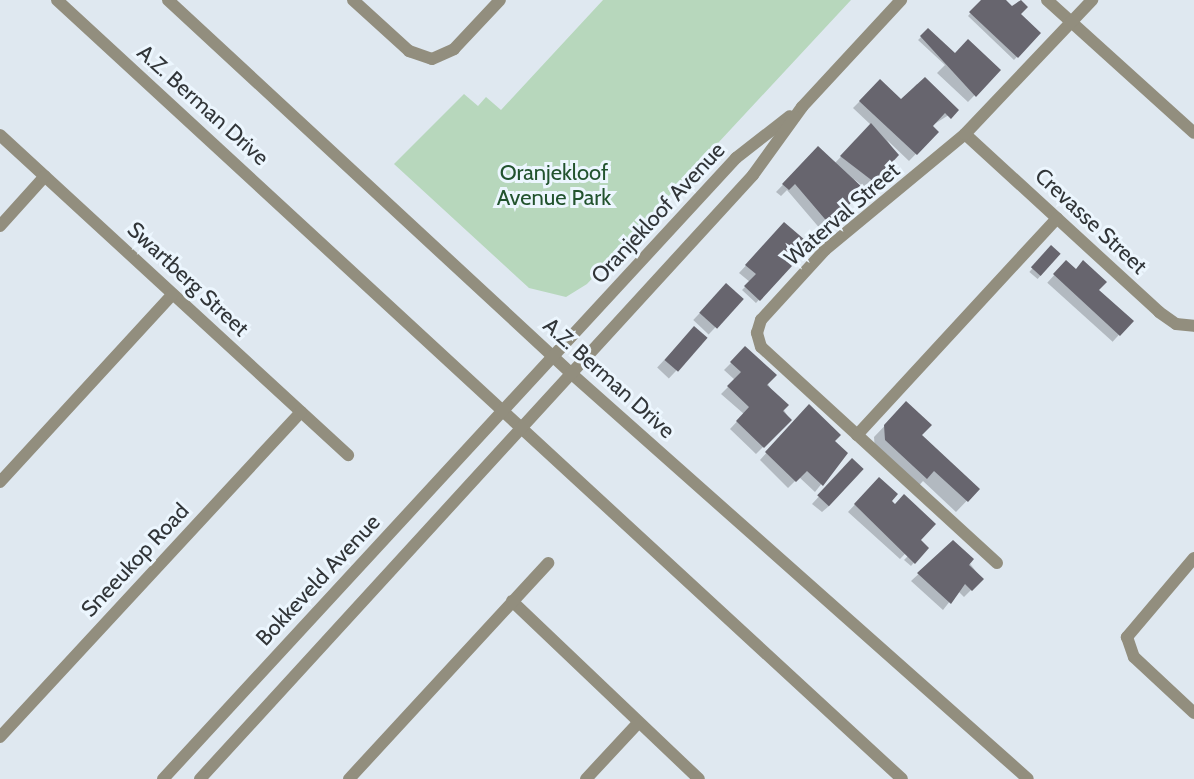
<!DOCTYPE html>
<html>
<head>
<meta charset="utf-8">
<style>
	body { margin:0 }
	#map { position:relative; width:1194px; height:779px; overflow:hidden; background:#dfe8f0; font-family:Cabin,sans-serif }
	div>[style] { position:absolute }
	.green>* { inset:0; background:#b7d7bc }
	.shadow>* { inset:0; background:#0003; transform-origin:0 0 }
	.building>* { inset:0; background:#67656e; transform-origin:0 0 }
	.minor>* { height:12px; margin:-6px; padding:0 6px; transform-origin:6px; border-radius:6px; background:#928e7e }
	.tertiary>* { height:12px; margin:-6px; padding:0 6px; transform-origin:6px; border-radius:6px; background:#928e7e }
	span { translate:-50% -50%; white-space:nowrap; text-align:center; line-height:1.15; -webkit-text-stroke:6px #ecf6fe; paint-order:stroke }
	.street-label { font-size:22px; color:#313538 }
	.park-label { font-size:22px; color:#22532e }
</style>
</head>
<body>
<div id="map">
	<div class="green">
		<div style="clip-path:polygon(603px 0,851px 0,587px 284px,566px 297px,529px 288px,394px 164px,464px 94px,478px 106px,486px 97px,501px 110px)"></div>
	</div>
	<div class="shadow">
		<div style="clip-path:polygon(982px 0,1004px 0,1012px 8px,1019px 1px,1026px 7px,1019px 14px,1039px 33px,1014px 60px,968px 16px)"></div>
		<div style="clip-path:polygon(928px 30px,955px 55px,999px 70px,968px 102px,937px 73px,945px 65px,918px 40px)"></div>
		<div style="clip-path:polygon(880px 81px,901px 101px,917px 84px,957px 110px,931px 126px,937px 132px,909px 161px,887px 140px,897px 155px,865px 188px,854px 179px,862px 189px,822px 231px,787px 190px,781px 196px,776px 192px,818px 148px,834px 164px,871px 125px,853px 108px)"></div>
		<div style="clip-path:polygon(778px 231px,776px 270px,790px 266px,756px 303px,742px 290px,750px 282px,739px 273px)"></div>
		<div style="left:1051px;top:247px;width:11px;height:33px;rotate:41deg"></div>
		<div style="left:1066px;top:262px;width:88px;height:28px;rotate:42deg"></div>
		<div style="left:726px;top:285px;width:21px;height:48px;rotate:43deg"></div>
		<div style="left:694px;top:328px;width:16px;height:54px;rotate:43deg"></div>
		<div style="clip-path:polygon(746px 348px,790px 420px,756px 454px,730px 429px,744px 414px,721px 394px,735px 380px,724px 370px)"></div>
		<div style="clip-path:polygon(802px 413px,846px 453px,815px 492px,799px 477px,788px 488px,760px 460px)"></div>
		<div style="clip-path:polygon(896px 414px,978px 489px,956px 512px,923px 481px,916px 489px,875px 451px,874px 437px)"></div>
		<div style="clip-path:polygon(846px 467px,829px 506px,822px 512px,812px 504px)"></div>
		<div style="clip-path:polygon(872px 486px,895px 506px,934px 524px,900px 559px,848px 512px)"></div>
		<div style="clip-path:polygon(953px 542px,982px 579px,964px 597px,958px 591px,943px 610px,911px 581px)"></div>
		<div style="clip-path:polygon(921px 543px,927px 548px,911px 566px,904px 560px)"></div>
	</div>
	<div class="building">
		<div style="clip-path:polygon(981px 0,1006px 0,1012px 6px,1021px 0,1028px 7px,1021px 14px,1041px 33px,1018px 58px,969px 12px)"></div>
		<div style="clip-path:polygon(928px 28px,955px 53px,968px 39px,1001px 70px,976px 97px,920px 36px)"></div>
		<div style="clip-path:polygon(925px 77px,959px 110px,951px 119px,945px 113px,933px 126px,939px 132px,917px 155px,859px 101px,880px 79px,901px 99px)"></div>
		<div style="clip-path:polygon(871px 123px,899px 155px,874px 182px,840px 156px)"></div>
		<div style="clip-path:polygon(818px 146px,864px 189px,830px 225px,795px 184px,789px 190px,782px 184px)"></div>
		<div style="clip-path:polygon(784px 222px,805px 240px,786px 261px,792px 266px,760px 301px,744px 286px,756px 274px,745px 265px)"></div>
		<div style="left:1051px;top:245px;width:13px;height:30px;rotate:42deg"></div>
		<div style="clip-path:polygon(1066px 260px,1076px 269px,1083px 260px,1107px 282px,1099px 290px,1134px 321px,1120px 336px,1053px 274px)"></div>
		<div style="left:726px;top:283px;width:24px;height:40px;rotate:42deg"></div>
		<div style="left:694px;top:326px;width:18px;height:45px;rotate:41deg"></div>
		<div style="clip-path:polygon(745px 346px,777px 375px,767px 385px,789px 405px,783px 411px,792px 420px,764px 448px,736px 421px,749px 407px,727px 386px,741px 372px,730px 362px)"></div>
		<div style="clip-path:polygon(906px 401px,932px 425px,922px 435px,980px 489px,968px 502px,934px 471px,927px 479px,885px 440px,884px 425px)"></div>
		<div style="clip-path:polygon(809px 404px,841px 435px,835px 441px,848px 453px,823px 486px,807px 471px,796px 482px,765px 452px)"></div>
		<div style="left:852px;top:458px;width:16px;height:51px;rotate:43deg"></div>
		<div style="clip-path:polygon(879px 477px,898px 494px,892px 501px,895px 504px,904px 494px,936px 524px,921px 540px,929px 548px,915px 564px,854px 504px)"></div>
		<div style="clip-path:polygon(953px 540px,974px 559px,969px 565px,984px 579px,972px 591px,965px 584px,951px 604px,917px 573px)"></div>
	</div>
	<div class="minor">
		<div style="left:353px;top:0;width:76px;rotate:42.3deg"></div>
		<div style="left:409px;top:51px;width:24px;rotate:19deg"></div>
		<div style="left:432px;top:59px;width:24px;rotate:-24deg"></div>
		<div style="left:454px;top:49px;width:67px;rotate:-46.8deg"></div>
		<div style="left:1047px;top:0;width:198px;rotate:42.1deg"></div>
		<div style="left:965px;top:134px;width:263px;rotate:42.5deg"></div>
		<div style="left:1159px;top:312px;width:21px;rotate:35deg"></div>
		<div style="left:1176px;top:324px;width:18px;rotate:6deg"></div>
		<div style="left:0;top:135px;width:473px;rotate:42.6deg"></div>
		<div style="left:0;top:226px;width:67px;rotate:-48deg"></div>
		<div style="left:857px;top:435px;width:295px;rotate:-47.3deg"></div>
		<div style="left:0;top:482px;width:255px;rotate:-47.4deg"></div>
		<div style="left:1194px;top:558px;width:104px;rotate:130.3deg"></div>
		<div style="left:1127px;top:637px;width:21px;rotate:71deg"></div>
		<div style="left:1134px;top:657px;width:82px;rotate:43deg"></div>
		<div style="left:997px;top:563px;width:320px;rotate:-137.5deg"></div>
		<div style="left:761px;top:347px;width:15px;rotate:-106deg"></div>
		<div style="left:757px;top:333px;width:14px;rotate:-73deg"></div>
		<div style="left:761px;top:320px;width:95px;rotate:-47.6deg"></div>
		<div style="left:825px;top:250px;width:182px;rotate:-39.6deg"></div>
		<div style="left:965px;top:134px;width:185px;rotate:-46.5deg"></div>
		<div style="left:512px;top:601px;width:258px;rotate:43.6deg"></div>
		<div style="left:0;top:737px;width:443px;rotate:-47.2deg"></div>
		<div style="left:349px;top:779px;width:294px;rotate:-47.3deg"></div>
		<div style="left:586px;top:779px;width:76px;rotate:-47.1deg"></div>
	</div>
	<div class="tertiary">
		<div style="left:57px;top:0;width:1149px;rotate:42.67deg"></div>
		<div style="left:168px;top:0;width:552px;rotate:42.8deg"></div>
		<div style="left:573px;top:375px;width:608px;rotate:41.6deg"></div>
		<div style="left:163px;top:779px;width:845px;rotate:-47.3deg"></div>
		<div style="left:736px;top:158px;width:68px;rotate:-37.9deg"></div>
		<div style="left:200px;top:779px;width:819px;rotate:-47.52deg"></div>
		<div style="left:753px;top:175px;width:84px;rotate:-54.2deg"></div>
		<div style="left:802px;top:107px;width:146px;rotate:-47.2deg"></div>
	</div>
	<div class="street-label">
		<span style="left:203px;top:105px;rotate:42deg">A.Z. Berman Drive</span>
		<span style="left:658px;top:213px;rotate:-47deg">Oranjekloof Avenue</span>
		<span style="left:842px;top:214px;rotate:-41deg">Waterval Street</span>
		<span style="left:1091px;top:221px;rotate:43deg">Crevasse Street</span>
		<span style="left:188px;top:279px;rotate:43deg">Swartberg Street</span>
		<span style="left:609px;top:378px;rotate:42deg">A.Z. Berman Drive</span>
		<span style="left:135px;top:560px;rotate:-47deg">Sneeukop Road</span>
		<span style="left:318px;top:580px;rotate:-47deg">Bokkeveld Avenue</span>
	</div>
	<div class="park-label">
		<span style="left:554px;top:185px">Oranjekloof<br>Avenue Park</span>
	</div>
</div>
</body>
</html>
